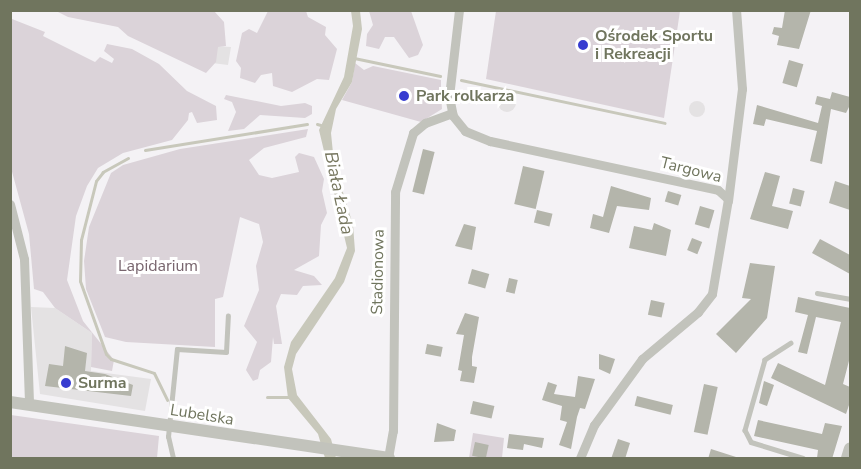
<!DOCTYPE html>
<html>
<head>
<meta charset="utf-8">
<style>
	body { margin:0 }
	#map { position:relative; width:861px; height:469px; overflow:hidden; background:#f4f2f5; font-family:"Nunito Sans",sans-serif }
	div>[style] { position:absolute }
	.built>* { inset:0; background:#e4e2e3 }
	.round { border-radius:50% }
	.green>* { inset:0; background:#dbd3d9 }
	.water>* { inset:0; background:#c8c8bb }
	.stream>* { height:3px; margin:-1.5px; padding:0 1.5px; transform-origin:1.5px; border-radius:1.5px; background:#c8c8bb }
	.building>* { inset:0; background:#b4b5ab; transform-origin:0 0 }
	.service>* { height:4.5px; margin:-2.25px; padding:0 2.25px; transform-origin:2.25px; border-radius:2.25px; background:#c2c3bc }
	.minor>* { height:9px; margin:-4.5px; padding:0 4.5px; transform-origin:4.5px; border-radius:4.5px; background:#c2c3bc }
	.tertiary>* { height:12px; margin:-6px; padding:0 6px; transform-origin:6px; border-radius:6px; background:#c2c3bc }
	.dots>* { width:16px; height:16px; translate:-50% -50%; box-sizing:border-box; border:3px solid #fff; border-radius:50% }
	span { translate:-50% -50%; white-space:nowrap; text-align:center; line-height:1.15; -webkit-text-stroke:6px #fff; paint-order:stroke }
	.poi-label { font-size:16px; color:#70755e; font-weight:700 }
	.left { translate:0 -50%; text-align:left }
	.street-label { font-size:16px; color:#70755e }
	.park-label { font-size:16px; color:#78656e }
	.water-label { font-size:18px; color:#76765e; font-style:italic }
	.frame { position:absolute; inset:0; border:12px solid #70755e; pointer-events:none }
</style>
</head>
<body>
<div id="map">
	<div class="built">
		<div style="clip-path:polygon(213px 46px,231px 47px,228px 65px,212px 63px)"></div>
		<div class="round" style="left:498px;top:94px;width:18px;height:18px"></div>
		<div class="round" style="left:689px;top:101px;width:16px;height:16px"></div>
		<div style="clip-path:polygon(31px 307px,55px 308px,92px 333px,91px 371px,151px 379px,145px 411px,40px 394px)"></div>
	</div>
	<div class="green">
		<div style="clip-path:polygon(56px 11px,214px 11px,224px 22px,226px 46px,218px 47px,216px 62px,206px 73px,128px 36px,118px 27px,68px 17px)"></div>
		<div style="clip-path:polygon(268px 11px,306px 11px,308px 17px,326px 27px,325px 35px,337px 49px,329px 80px,317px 79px,292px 92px,273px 86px,272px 73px,261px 75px,255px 83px,240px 78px,241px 68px,236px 61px,242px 33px,249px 29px,257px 33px)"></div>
		<div style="clip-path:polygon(369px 11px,411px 11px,423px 45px,418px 55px,409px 58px,394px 37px,385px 37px,379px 49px,366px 46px,367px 34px,373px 25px)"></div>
		<div style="clip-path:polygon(496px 11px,680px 11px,664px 118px,486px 79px)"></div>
		<div style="clip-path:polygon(12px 19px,45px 32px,43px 36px,95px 62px,100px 57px,112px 63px,114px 59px,104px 51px,107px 44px,132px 49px,159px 64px,187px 91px,216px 106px,217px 120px,197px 123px,192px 112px,189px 113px,188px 120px,172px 140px,123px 153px,98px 168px,87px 186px,76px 216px,67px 280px,83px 321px,114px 360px,112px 371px,91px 367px,92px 333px,55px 308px,43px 292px,34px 289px,29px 234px,11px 168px)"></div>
		<div style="clip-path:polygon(355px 63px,364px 70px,373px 66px,441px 80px,441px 90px,434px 91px,441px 93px,442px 109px,421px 122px,342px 100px,352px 82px)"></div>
		<div style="clip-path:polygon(226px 95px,281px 106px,305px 103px,312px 106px,312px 114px,305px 118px,260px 115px,244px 129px,228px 131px,236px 112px,232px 102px,224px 99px)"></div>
		<div style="clip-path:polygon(308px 129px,306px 137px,264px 148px,249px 160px,259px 175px,272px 178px,299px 172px,295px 157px,299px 153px,314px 157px,324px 179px,322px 191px,327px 213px,321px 225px,319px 256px,294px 270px,314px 276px,322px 285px,303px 286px,297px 295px,281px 294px,276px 306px,282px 344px,274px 344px,273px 337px,271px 362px,260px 370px,258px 379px,253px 381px,246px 370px,257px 342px,244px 326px,259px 290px,256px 266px,263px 242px,259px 224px,240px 217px,223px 297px,215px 299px,215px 347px,126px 342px,105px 337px,86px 289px,84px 261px,89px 227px,111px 173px,123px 165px,180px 149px)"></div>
		<div style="clip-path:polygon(11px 415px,159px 436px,157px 458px,11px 458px)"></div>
		<div style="clip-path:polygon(473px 433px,504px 438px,502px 458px,469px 458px)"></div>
	</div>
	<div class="water">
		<div style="clip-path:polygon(351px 11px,360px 11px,362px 29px,352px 82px,336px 109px,331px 133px,334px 163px,353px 225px,355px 251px,344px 282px,296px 354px,292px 369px,297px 395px,331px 439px,336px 458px,325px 458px,318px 434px,288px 398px,284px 367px,291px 342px,335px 278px,347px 248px,319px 130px,344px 77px,353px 26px)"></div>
	</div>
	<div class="stream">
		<div style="left:354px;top:58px;width:88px;rotate:11.8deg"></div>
		<div style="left:461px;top:80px;width:208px;rotate:11.9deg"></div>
		<div style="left:317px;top:124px;width:7px;rotate:16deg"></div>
		<div style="left:145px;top:150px;width:164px;rotate:-9.1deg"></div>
		<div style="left:128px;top:158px;width:29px;rotate:151deg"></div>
		<div style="left:103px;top:172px;width:11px;rotate:128deg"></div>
		<div style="left:96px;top:181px;width:61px;rotate:104.3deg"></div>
		<div style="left:81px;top:240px;width:41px;rotate:91.4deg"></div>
		<div style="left:80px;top:281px;width:77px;rotate:70.4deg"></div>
		<div style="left:106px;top:354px;width:7px;rotate:45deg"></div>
		<div style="left:111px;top:359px;width:45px;rotate:18deg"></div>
		<div style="left:154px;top:373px;width:30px;rotate:64deg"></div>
		<div style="left:267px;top:397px;width:22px"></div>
	</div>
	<div class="building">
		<div style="clip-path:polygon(785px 10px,811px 10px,799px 49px,777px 45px,779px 36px,772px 34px,774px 27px,782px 28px)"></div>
		<div style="left:789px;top:60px;width:15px;height:24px;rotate:16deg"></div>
		<div style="clip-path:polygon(832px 92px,850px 97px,850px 105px,846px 113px,831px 109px,822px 164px,810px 161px,817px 131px,766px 119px,764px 126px,753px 124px,757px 105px,818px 123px,822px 106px,815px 104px,817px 96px,830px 99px)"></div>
		<div style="left:423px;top:149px;width:12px;height:44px;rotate:14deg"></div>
		<div style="left:523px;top:166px;width:22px;height:39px;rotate:13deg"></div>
		<div style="clip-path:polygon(765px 172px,780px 176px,772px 206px,793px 211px,788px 229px,750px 219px)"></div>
		<div style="clip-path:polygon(835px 181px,850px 186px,850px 210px,829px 203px)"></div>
		<div style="clip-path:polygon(611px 186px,651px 198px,649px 210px,617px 206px,609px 233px,590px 228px,593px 214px,603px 217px)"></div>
		<div style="left:793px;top:188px;width:12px;height:16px;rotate:14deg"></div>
		<div style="left:668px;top:191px;width:14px;height:11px;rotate:17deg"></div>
		<div style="left:700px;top:206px;width:15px;height:19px;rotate:16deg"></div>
		<div style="left:537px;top:210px;width:16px;height:13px;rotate:14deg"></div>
		<div style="clip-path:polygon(654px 223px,671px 230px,666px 256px,629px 248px,634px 226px,652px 230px)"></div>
		<div style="clip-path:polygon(464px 224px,476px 227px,472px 250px,455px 246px)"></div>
		<div style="left:692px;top:238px;width:11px;height:13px;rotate:22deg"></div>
		<div style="clip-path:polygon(820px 239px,850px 255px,850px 274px,812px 253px)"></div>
		<div style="clip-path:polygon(750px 263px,775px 266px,767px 318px,736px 353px,716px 334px,751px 299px,742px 298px)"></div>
		<div style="left:472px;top:269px;width:18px;height:15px;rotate:16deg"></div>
		<div style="left:509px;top:278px;width:9px;height:14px;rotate:13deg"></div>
		<div style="clip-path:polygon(798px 297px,850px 308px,850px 357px,843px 384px,850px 387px,850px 402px,846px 414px,771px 378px,778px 363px,825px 385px,841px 322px,816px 317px,807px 354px,798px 352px,808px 315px,795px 312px)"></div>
		<div style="left:651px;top:300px;width:14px;height:15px;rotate:12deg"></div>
		<div style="clip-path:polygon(465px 313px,479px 317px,472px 357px,472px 366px,477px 367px,474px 383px,460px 381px,462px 371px,458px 370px,464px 335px,456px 334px)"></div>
		<div style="left:427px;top:344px;width:16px;height:10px;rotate:11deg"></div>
		<div style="clip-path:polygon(65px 346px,87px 353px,85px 371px,105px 374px,133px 385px,131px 396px,45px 386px,49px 364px,63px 366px)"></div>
		<div style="clip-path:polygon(599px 354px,615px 359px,610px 374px,599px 369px)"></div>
		<div style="clip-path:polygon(578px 376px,595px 379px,585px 409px,580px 408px,577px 417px,571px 449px,559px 445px,567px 422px,560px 420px,562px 406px,542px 400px,548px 382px,557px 385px,554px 394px,575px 397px)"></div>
		<div style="clip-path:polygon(764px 381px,774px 385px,767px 406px,759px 403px)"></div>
		<div style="left:704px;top:384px;width:14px;height:49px;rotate:12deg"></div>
		<div style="left:637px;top:396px;width:37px;height:10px;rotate:14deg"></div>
		<div style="left:473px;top:401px;width:22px;height:13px;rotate:13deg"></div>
		<div style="clip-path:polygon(758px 420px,822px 434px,825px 423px,842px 426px,832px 459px,822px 459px,817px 458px,818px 450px,754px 436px)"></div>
		<div style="clip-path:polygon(437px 423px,456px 430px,454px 441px,434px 442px)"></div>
		<div style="clip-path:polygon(509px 434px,544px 438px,542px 448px,524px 444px,523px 450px,507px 448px)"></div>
		<div style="clip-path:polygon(618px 439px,630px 443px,625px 459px,611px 459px)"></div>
		<div style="left:475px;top:442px;width:14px;height:14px;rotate:12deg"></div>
		<div style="clip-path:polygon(711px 449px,736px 457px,736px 459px,708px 459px)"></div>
	</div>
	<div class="service">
		<div style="left:817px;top:293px;width:34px;rotate:10deg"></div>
		<div style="left:791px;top:343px;width:31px;rotate:147deg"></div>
		<div style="left:765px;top:360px;width:73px;rotate:105.9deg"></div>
		<div style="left:745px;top:430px;width:13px;rotate:63deg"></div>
		<div style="left:751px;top:442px;width:54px;rotate:17.1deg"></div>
		<div style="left:173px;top:458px;width:22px;rotate:-103deg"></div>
		<div style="left:168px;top:437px;width:88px;rotate:-84.2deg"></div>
		<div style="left:177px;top:349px;width:49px;rotate:3.5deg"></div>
		<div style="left:226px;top:352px;width:36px;rotate:-87deg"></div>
	</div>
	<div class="minor">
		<div style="left:459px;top:10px;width:87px;rotate:96.6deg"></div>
		<div style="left:449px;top:96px;width:20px;rotate:79deg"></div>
		<div style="left:453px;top:116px;width:19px;rotate:51deg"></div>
		<div style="left:465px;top:131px;width:27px;rotate:22deg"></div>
		<div style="left:490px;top:141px;width:233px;rotate:12.1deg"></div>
		<div style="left:718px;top:190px;width:13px;rotate:42deg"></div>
		<div style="left:728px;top:199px;width:96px;rotate:99.6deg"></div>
		<div style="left:712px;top:294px;width:23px;rotate:128deg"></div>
		<div style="left:698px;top:312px;width:73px;rotate:140deg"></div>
		<div style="left:642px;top:359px;width:82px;rotate:126deg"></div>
		<div style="left:594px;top:425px;width:36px;rotate:113deg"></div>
		<div style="left:728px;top:201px;width:113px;rotate:-82.9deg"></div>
		<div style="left:742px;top:89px;width:79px;rotate:-94.3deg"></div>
		<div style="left:10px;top:204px;width:57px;rotate:75.7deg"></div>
		<div style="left:24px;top:259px;width:146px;rotate:88deg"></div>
		<div style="left:388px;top:458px;width:27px;rotate:-80deg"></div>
		<div style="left:393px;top:431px;width:239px;rotate:-89.5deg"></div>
		<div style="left:395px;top:192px;width:62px;rotate:-73deg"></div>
		<div style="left:413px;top:133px;width:16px;rotate:-40deg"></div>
		<div style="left:425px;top:123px;width:29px;rotate:-20deg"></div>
	</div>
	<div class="tertiary">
		<div style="left:10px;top:402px;width:383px;rotate:8.4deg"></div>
		<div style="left:847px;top:458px;width:10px;rotate:-73deg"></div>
	</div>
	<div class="dots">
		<div style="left:583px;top:45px;background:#373cd0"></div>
		<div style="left:404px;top:96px;background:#373cd0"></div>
		<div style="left:66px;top:383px;background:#373cd0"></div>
	</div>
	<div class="poi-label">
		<span class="left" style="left:595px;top:45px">Ośrodek Sportu<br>i Rekreacji</span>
		<span class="left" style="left:416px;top:96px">Park rolkarza</span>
		<span class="left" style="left:78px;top:383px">Surma</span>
	</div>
	<div class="street-label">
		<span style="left:691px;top:170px;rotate:14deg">Targowa</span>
		<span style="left:378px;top:272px;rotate:-89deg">Stadionowa</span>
		<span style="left:202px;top:415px;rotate:9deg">Lubelska</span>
	</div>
	<div class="park-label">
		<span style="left:158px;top:266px">Lapidarium</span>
	</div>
	<div class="water-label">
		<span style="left:339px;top:193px;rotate:78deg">Biała Łada</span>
	</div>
	<div class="frame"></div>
</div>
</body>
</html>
